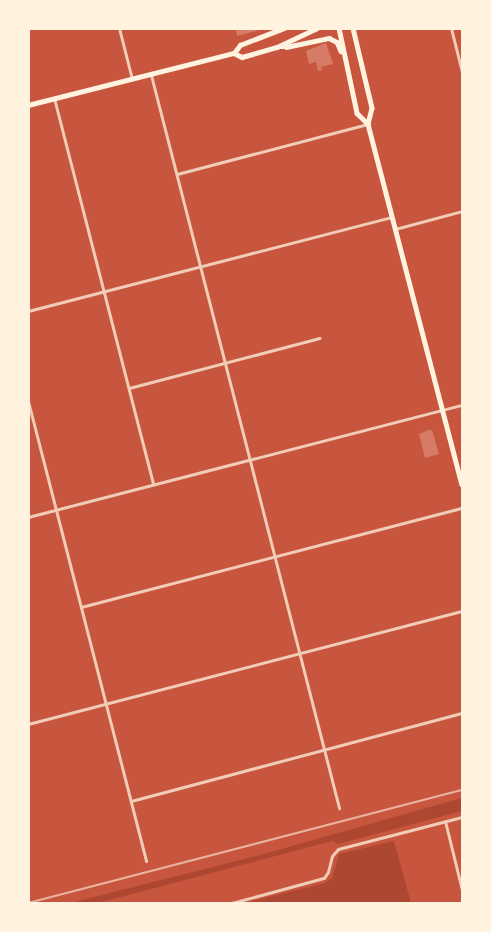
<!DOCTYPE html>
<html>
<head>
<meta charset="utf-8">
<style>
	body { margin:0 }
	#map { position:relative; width:491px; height:932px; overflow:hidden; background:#c8553d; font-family:Cabin,sans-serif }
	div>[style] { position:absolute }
	.green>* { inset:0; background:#ae4732 }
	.building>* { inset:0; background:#d67c66 }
	.minor>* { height:3px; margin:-1.5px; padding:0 1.5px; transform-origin:1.5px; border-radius:1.5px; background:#f1ccb7 }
	.secondary>* { height:4.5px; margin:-2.25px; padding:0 2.25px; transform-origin:2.25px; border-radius:2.25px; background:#fff3e0 }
	.rail>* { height:2px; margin:-1px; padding:0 1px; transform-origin:1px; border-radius:1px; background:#e9b49f }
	span { translate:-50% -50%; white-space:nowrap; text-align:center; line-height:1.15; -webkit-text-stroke:6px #fff3e0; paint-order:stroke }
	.frame { position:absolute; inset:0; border:30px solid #fff3e0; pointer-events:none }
</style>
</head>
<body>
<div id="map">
	<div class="green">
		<div style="clip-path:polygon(462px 798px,462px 811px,338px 844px,332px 841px,98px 903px,70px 903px,260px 855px)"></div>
		<div style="clip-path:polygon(394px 841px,411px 903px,245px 903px,325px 883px,332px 878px,339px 854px)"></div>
	</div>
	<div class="building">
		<div style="clip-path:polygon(236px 28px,263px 28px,263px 29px,237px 36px)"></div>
		<div style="clip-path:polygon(326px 43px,333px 64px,321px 67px,322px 70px,318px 71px,316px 62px,309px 64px,306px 51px)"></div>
		<div style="clip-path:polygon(428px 430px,432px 430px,439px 454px,425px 458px,419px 434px)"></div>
	</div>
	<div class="minor">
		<div style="left:119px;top:28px;width:53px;rotate:75.7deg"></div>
		<div style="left:451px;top:28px;width:45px;rotate:76deg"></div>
		<div style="left:151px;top:75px;width:757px;rotate:75.61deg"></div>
		<div style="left:54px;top:98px;width:398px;rotate:75.6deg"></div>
		<div style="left:177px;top:174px;width:197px;rotate:-14.7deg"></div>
		<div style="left:395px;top:229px;width:69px;rotate:-15deg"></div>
		<div style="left:28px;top:311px;width:376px;rotate:-14.5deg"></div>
		<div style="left:129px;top:388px;width:197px;rotate:-14.7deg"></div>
		<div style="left:28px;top:401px;width:475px;rotate:75.6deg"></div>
		<div style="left:28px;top:517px;width:448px;rotate:-14.5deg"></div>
		<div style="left:81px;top:607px;width:394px;rotate:-14.6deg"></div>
		<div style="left:28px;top:724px;width:448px;rotate:-14.6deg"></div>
		<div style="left:131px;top:801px;width:342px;rotate:-14.9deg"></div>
		<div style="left:445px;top:821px;width:71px;rotate:76.2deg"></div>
		<div style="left:228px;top:904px;width:99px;rotate:-15.2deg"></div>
		<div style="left:324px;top:878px;width:7px;rotate:-56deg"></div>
		<div style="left:328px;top:872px;width:16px;rotate:-76deg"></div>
		<div style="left:332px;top:856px;width:9px;rotate:-49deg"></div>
		<div style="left:338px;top:849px;width:128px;rotate:-14.5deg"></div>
	</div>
	<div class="secondary">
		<div style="left:339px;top:28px;width:87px;rotate:78deg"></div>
		<div style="left:357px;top:113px;width:16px;rotate:45deg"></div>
		<div style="left:353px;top:28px;width:82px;rotate:76.6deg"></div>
		<div style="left:372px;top:108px;width:16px;rotate:104deg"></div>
		<div style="left:368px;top:124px;width:372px;rotate:75.4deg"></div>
		<div style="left:277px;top:47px;width:9px"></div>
		<div style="left:286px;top:47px;width:44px;rotate:-11.8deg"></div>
		<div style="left:329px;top:38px;width:9px;rotate:27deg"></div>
		<div style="left:337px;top:42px;width:10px;rotate:66deg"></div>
		<div style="left:234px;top:53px;width:10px;rotate:-53deg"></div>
		<div style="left:240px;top:45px;width:47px;rotate:-21.1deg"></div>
		<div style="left:28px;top:105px;width:212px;rotate:-14.2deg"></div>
		<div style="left:234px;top:53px;width:9px;rotate:27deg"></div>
		<div style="left:242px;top:57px;width:36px;rotate:-16deg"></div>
		<div style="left:277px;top:47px;width:44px;rotate:-25.4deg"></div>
	</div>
	<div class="rail">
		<div style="left:28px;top:903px;width:448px;rotate:-14.6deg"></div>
	</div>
	<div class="frame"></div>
</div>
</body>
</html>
